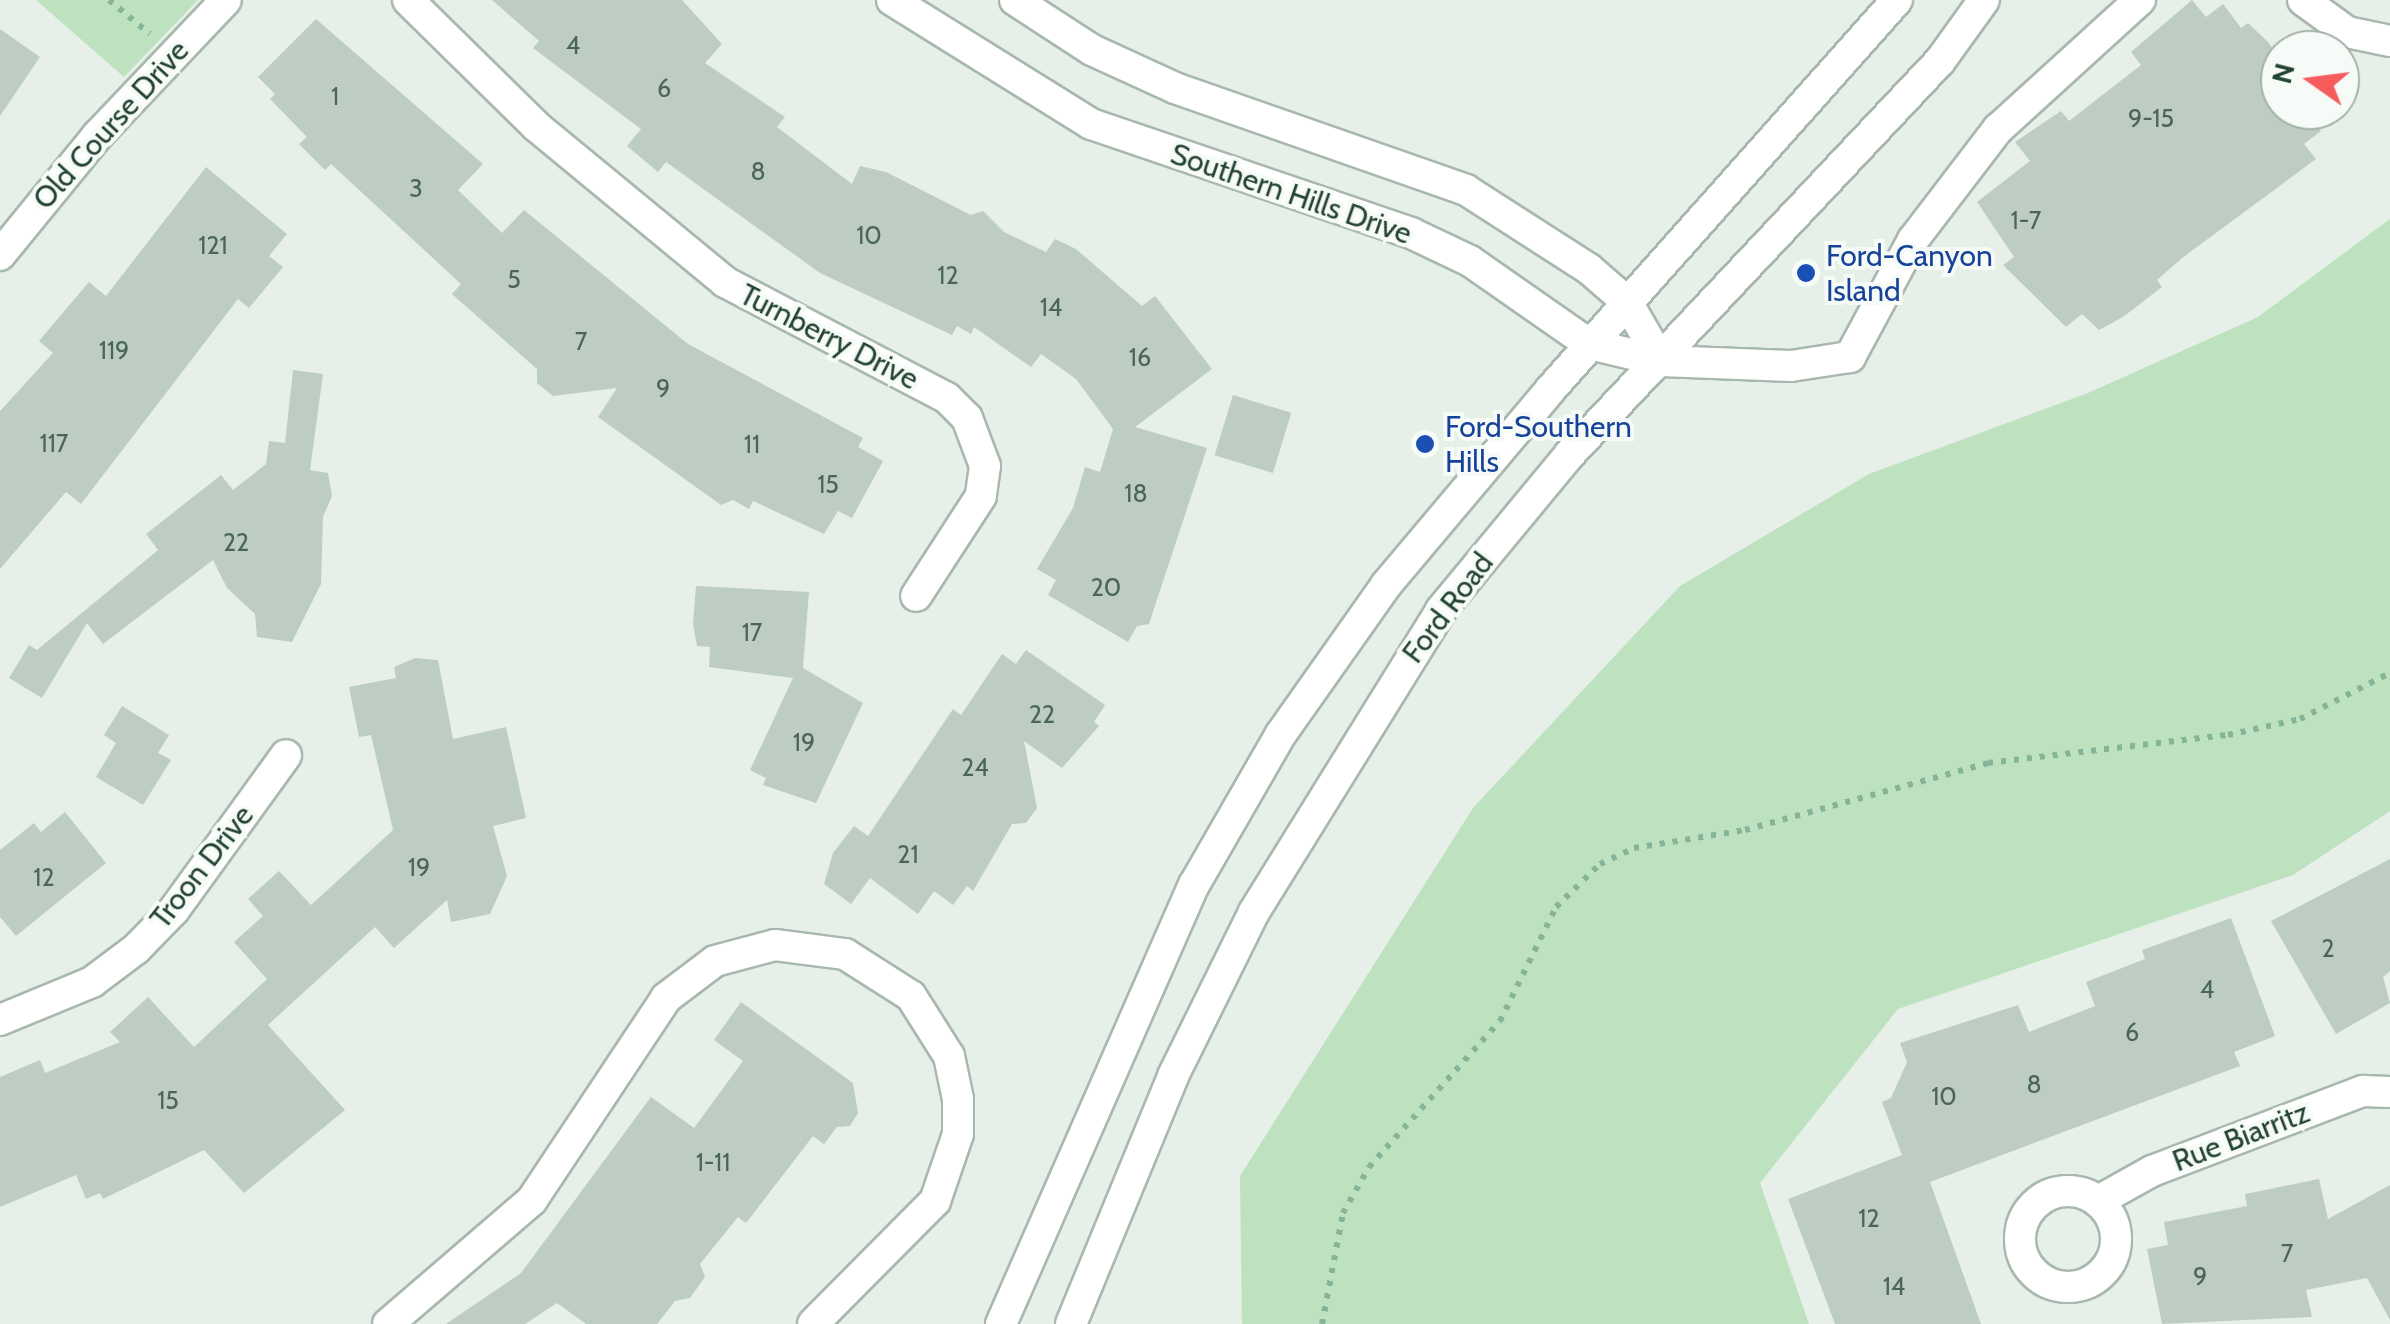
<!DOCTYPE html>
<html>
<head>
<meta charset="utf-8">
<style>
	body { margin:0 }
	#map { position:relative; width:2390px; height:1324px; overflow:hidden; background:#e6efe8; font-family:Cabin,sans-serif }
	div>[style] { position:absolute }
	.green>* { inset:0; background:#bee1bf }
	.building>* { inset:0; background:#becdc3; transform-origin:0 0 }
	.path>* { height:6px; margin-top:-3px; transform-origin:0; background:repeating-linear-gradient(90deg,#85b499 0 5px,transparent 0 13px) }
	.roads { filter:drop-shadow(2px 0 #a8b8ae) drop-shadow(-2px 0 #a8b8ae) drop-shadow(0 2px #a8b8ae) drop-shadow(0 -2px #a8b8ae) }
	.minor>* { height:30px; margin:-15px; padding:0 15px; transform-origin:15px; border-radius:15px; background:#fff }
	.minor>.ring { margin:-15px; padding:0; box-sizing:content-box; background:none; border:30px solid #fff; border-radius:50% }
	.secondary>* { height:30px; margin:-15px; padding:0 15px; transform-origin:15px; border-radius:15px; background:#fff }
	.dots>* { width:28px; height:28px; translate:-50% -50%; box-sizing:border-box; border:5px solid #f7fbf8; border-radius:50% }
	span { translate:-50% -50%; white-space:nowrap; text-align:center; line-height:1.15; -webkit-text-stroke:8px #f7fbf8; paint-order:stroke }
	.number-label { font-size:25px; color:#4a6656 }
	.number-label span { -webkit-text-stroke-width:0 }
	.street-label { font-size:30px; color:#234332 }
	.transit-label { font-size:30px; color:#164399 }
	.left { translate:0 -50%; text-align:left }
	.north { position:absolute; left:2260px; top:30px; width:100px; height:100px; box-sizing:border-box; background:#f7fbf8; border:2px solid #a2b1a9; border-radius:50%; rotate:284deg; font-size:28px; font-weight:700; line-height:40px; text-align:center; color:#234332 }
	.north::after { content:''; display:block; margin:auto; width:35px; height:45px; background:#f75c5d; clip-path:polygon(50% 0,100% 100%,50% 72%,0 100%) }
</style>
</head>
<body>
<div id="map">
	<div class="green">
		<div style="clip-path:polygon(36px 0,198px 0,124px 77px)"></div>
		<div style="clip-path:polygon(2390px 219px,2390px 811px,2293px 875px,1898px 1009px,1760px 1183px,1809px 1324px,1242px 1324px,1240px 1176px,1473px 808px,1680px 586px,1869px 474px,2088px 393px,2258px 317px)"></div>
	</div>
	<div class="building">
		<div style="clip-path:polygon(492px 0,682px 0,722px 44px,705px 63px,785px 117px,777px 127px,852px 184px,860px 166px,886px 172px,971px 215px,983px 211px,1004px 232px,1046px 252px,1055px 239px,1076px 249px,1142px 306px,1155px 296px,1212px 369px,1135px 427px,1207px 448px,1149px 624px,1137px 626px,1128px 642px,1048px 595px,1056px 580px,1037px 569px,1073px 508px,1085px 467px,1100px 472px,1113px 429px,1076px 379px,1041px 354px,1031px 367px,974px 327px,971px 334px,957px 326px,952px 335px,820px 273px,666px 162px,658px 172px,627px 146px,641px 129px,533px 48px,539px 41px)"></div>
		<div style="clip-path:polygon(2192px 0,2206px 17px,2223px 4px,2241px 28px,2248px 23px,2268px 42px,2280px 58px,2280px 110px,2305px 110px,2321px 131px,2304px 144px,2316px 159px,2182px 258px,2157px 280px,2162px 287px,2123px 317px,2099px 330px,2082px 314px,2066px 327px,2003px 265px,2014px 257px,1977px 202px,2030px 161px,2015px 142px,2061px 111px,2069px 121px,2141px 65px,2131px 52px)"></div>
		<div style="clip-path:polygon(316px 19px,483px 164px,458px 190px,502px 233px,524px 210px,688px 344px,863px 438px,858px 447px,883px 461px,852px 518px,838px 511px,824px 534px,753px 501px,749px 509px,733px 500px,721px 505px,598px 417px,617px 388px,553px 396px,537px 383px,537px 369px,452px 294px,461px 284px,331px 164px,325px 170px,299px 144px,307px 137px,270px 99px,275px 94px,258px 77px)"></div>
		<div style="clip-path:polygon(0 29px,40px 57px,0 116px)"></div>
		<div style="clip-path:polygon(206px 167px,287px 234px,269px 256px,283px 267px,249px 308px,238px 299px,81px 504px,66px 492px,0 569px,0 411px,53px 353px,39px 341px,89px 282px,106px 296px)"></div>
		<div style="clip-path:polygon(293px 370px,323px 374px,310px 470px,328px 473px,332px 496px,323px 517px,321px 584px,292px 642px,257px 637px,255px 614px,227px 588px,213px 560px,103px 644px,87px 623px,42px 698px,9px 678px,29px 645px,37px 650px,158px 550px,146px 534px,221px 475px,233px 490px,266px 464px,269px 441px,285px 443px)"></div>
		<div style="left:1233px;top:395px;width:61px;height:63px;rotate:17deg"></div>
		<div style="clip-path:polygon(696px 586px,809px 592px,803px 668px,863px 703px,816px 803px,763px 785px,766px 778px,750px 770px,793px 678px,709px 667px,710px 647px,697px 646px,693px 624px)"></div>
		<div style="clip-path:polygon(1026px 650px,1105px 705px,1094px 722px,1099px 726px,1062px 768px,1024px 741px,1037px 808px,1026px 823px,1012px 824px,973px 891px,967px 886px,953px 905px,934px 891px,918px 914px,870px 878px,851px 904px,824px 884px,833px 853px,854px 826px,868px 836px,953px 709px,961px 715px,1002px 654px,1016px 664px)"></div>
		<div style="clip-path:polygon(415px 658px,438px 660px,453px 739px,506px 727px,526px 818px,493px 826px,507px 876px,490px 914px,451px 922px,447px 900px,394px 948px,375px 927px,268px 1025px,345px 1110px,244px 1193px,204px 1150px,103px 1199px,100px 1193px,86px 1199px,76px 1175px,0 1207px,0 1077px,40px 1060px,45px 1073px,120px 1042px,110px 1032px,148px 997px,194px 1047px,267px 979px,234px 942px,263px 916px,248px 899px,279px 871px,311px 905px,393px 830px,371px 735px,359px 737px,349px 687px,396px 678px,394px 667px)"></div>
		<div style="clip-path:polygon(122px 706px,169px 735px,158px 753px,171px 760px,143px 805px,96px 777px,116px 743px,104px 735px)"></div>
		<div style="clip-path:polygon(65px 812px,106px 863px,16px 936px,0 917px,0 850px,34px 823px,41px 832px)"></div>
		<div style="clip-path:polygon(2390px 859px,2390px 971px,2383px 977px,2390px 1003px,2336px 1034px,2271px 921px)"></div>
		<div style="clip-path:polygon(2231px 918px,2275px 1036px,2234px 1052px,2240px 1066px,1930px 1182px,1981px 1324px,1835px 1324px,1788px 1199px,1902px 1155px,1882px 1102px,1891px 1098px,1907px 1062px,1900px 1043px,2018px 1005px,2029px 1032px,2095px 1006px,2086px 982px,2145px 959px,2142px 950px)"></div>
		<div style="clip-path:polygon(741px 1002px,853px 1083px,858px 1113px,850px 1126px,837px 1127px,824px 1144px,813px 1136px,746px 1223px,738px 1217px,700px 1264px,705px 1277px,690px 1298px,675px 1301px,657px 1324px,586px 1324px,557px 1303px,525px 1324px,446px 1324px,521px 1273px,651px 1097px,694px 1128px,743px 1061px,714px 1040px)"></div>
		<div style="clip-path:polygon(2319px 1179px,2328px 1219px,2390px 1185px,2390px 1320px,2367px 1278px,2306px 1290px,2312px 1317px,2162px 1324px,2147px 1249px,2168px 1245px,2164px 1222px,2247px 1206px,2245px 1194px)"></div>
	</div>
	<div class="path">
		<div style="left:109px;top:0;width:53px;rotate:39.7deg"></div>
		<div style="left:1322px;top:1324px;width:113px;rotate:-79.3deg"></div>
		<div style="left:1343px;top:1213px;width:53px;rotate:-60.5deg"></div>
		<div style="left:1369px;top:1167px;width:196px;rotate:-48.1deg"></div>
		<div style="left:1500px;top:1021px;width:127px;rotate:-63.8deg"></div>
		<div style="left:1556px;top:907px;width:62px;rotate:-44.3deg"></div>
		<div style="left:1600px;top:864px;width:38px;rotate:-25deg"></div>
		<div style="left:1634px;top:848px;width:112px;rotate:-9.2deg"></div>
		<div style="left:1745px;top:830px;width:252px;rotate:-15.4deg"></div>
		<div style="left:1988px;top:763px;width:242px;rotate:-6.7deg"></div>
		<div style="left:2228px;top:735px;width:74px;rotate:-12.5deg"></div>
		<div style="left:2300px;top:719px;width:101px;rotate:-27.1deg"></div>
	</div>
	<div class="roads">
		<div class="minor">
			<div style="left:408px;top:0;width:180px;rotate:44.5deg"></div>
			<div style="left:536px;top:126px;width:245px;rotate:39.5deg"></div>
			<div style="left:725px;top:282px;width:250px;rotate:27.6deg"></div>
			<div style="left:947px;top:398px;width:28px;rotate:45deg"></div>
			<div style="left:967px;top:418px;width:51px;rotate:69.4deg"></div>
			<div style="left:985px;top:466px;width:30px;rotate:98deg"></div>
			<div style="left:981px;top:496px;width:119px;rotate:123deg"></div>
			<div style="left:892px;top:0;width:234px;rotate:31.9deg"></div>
			<div style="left:1091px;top:124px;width:338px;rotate:18.8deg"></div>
			<div style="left:1411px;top:233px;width:65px;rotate:25.4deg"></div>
			<div style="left:1470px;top:261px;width:145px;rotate:34.9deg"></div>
			<div style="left:1589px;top:344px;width:74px;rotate:13.3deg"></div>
			<div style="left:1661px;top:361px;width:130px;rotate:2.2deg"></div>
			<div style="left:1791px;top:366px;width:60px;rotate:-8.7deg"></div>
			<div style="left:1850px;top:357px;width:133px;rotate:-61.7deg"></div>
			<div style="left:1913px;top:240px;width:140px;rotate:-52.6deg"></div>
			<div style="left:1998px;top:129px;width:192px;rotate:-42.3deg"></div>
			<div style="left:1015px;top:0;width:92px;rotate:33deg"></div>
			<div style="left:1092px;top:50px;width:91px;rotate:24.6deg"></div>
			<div style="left:1175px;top:88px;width:308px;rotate:19.3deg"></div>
			<div style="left:1466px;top:190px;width:146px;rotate:32.7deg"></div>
			<div style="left:1589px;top:269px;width:50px;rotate:41deg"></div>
			<div style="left:1627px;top:302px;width:68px;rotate:60deg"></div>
			<div style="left:2303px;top:0;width:54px;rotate:36deg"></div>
			<div style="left:2347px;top:32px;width:44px;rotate:11.8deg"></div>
			<div style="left:0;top:255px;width:154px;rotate:-50.8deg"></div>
			<div style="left:97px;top:136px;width:187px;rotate:-46.5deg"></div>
			<div style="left:0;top:1020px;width:100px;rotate:-22.4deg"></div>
			<div style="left:92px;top:982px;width:55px;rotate:-36.9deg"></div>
			<div style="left:136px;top:949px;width:54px;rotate:-45.7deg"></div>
			<div style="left:174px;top:910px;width:191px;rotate:-54.1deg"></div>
			<div class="ring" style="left:2020px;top:1191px;width:66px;height:66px"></div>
			<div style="left:2098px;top:1201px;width:62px;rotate:-29.1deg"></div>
			<div style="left:2152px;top:1171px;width:226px;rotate:-20.8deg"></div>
			<div style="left:2363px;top:1091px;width:27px;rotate:2deg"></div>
			<div style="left:388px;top:1324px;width:190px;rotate:-40.7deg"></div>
			<div style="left:532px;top:1200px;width:242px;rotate:-56.4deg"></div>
			<div style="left:666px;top:998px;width:61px;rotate:-37.1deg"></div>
			<div style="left:715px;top:961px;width:62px;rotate:-14.9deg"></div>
			<div style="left:775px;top:945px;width:71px;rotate:7.3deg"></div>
			<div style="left:845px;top:954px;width:78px;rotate:32.5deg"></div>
			<div style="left:911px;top:996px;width:71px;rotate:57.7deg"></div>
			<div style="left:949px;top:1056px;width:44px;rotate:78.2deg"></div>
			<div style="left:958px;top:1099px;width:35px;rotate:90deg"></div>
			<div style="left:958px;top:1134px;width:71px;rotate:108.9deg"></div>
			<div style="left:935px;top:1201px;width:173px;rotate:134.8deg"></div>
		</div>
		<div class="secondary">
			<div style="left:1001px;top:1324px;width:480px;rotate:-66.3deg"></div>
			<div style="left:1194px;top:885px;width:174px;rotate:-60.1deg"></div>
			<div style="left:1281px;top:734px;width:182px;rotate:-54.8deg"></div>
			<div style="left:1386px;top:585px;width:255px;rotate:-49.9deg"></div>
			<div style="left:1550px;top:390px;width:522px;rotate:-48.34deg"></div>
			<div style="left:1071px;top:1324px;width:268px;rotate:-67.6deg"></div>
			<div style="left:1173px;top:1076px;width:183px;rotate:-63.7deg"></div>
			<div style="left:1254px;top:912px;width:355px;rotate:-58.2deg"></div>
			<div style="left:1441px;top:610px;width:202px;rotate:-50.4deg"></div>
			<div style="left:1570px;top:454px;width:540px;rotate:-46.73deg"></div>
			<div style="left:1940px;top:61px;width:75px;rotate:-54.2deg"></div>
		</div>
	</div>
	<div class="dots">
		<div style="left:1806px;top:273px;background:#1a4fb4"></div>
		<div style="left:1425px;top:444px;background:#1a4fb4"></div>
	</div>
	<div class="number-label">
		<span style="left:573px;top:45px">4</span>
		<span style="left:664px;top:88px">6</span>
		<span style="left:335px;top:96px">1</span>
		<span style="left:2151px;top:118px">9-15</span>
		<span style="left:758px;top:171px">8</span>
		<span style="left:416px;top:188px">3</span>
		<span style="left:2026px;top:220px">1-7</span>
		<span style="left:869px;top:235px">10</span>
		<span style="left:213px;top:245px">121</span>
		<span style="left:948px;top:275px">12</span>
		<span style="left:514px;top:279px">5</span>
		<span style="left:1051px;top:307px">14</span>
		<span style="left:581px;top:341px">7</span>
		<span style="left:114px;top:350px">119</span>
		<span style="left:1140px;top:357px">16</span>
		<span style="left:663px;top:388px">9</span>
		<span style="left:54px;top:443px">117</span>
		<span style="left:752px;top:444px">11</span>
		<span style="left:828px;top:484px">15</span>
		<span style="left:1136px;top:493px">18</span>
		<span style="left:236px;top:542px">22</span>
		<span style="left:1106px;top:587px">20</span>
		<span style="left:752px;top:632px">17</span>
		<span style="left:1042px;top:714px">22</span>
		<span style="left:804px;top:742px">19</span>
		<span style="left:975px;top:767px">24</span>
		<span style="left:908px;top:854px">21</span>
		<span style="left:419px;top:867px">19</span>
		<span style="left:44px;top:877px">12</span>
		<span style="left:2328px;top:948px">2</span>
		<span style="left:2207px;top:989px">4</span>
		<span style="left:2132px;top:1032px">6</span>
		<span style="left:2034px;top:1084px">8</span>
		<span style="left:1944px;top:1096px">10</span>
		<span style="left:168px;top:1100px">15</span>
		<span style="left:713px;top:1162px">1-11</span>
		<span style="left:1869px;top:1218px">12</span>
		<span style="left:2287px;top:1253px">7</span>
		<span style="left:2200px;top:1276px">9</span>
		<span style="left:1894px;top:1286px">14</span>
	</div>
	<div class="street-label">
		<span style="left:111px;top:125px;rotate:-48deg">Old Course Drive</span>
		<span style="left:1291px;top:194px;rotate:19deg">Southern Hills Drive</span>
		<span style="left:829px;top:337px;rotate:27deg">Turnberry Drive</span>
		<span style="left:1448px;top:608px;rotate:-53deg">Ford Road</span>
		<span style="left:202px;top:867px;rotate:-52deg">Troon Drive</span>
		<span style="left:2241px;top:1137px;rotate:-21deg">Rue Biarritz</span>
	</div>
	<div class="transit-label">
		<span class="left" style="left:1826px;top:273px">Ford-Canyon<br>Island</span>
		<span class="left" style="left:1445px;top:444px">Ford-Southern<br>Hills</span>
	</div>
	<div class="north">N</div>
</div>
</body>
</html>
